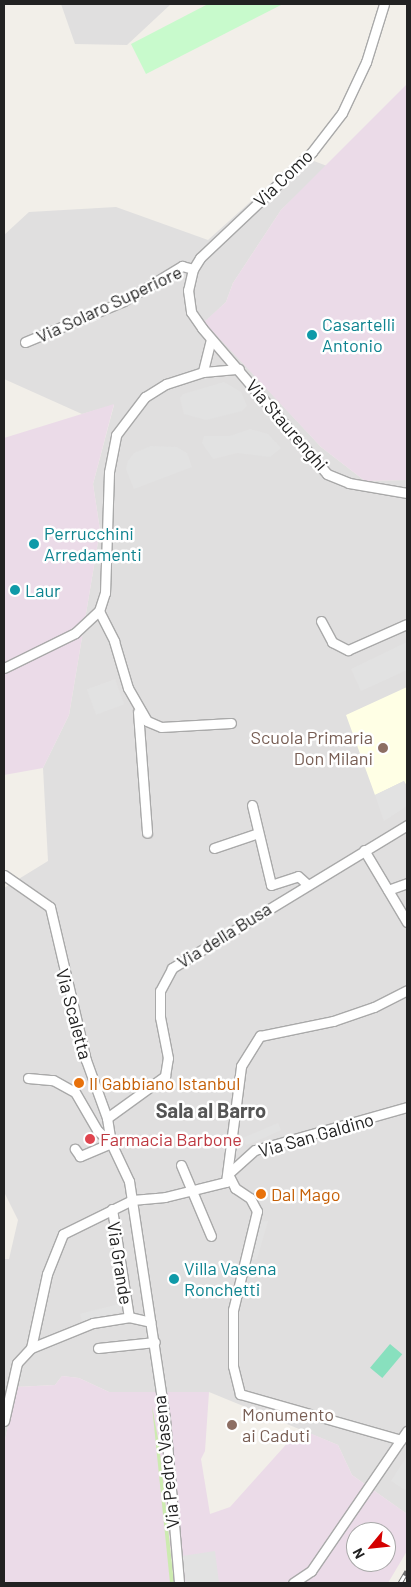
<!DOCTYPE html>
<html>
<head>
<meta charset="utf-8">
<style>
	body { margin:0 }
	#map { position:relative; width:411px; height:1587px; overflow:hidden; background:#f2efe9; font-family:Barlow,sans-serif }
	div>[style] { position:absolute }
	.residential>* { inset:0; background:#e0dfdf }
	.industrial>* { inset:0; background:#ebdbe8 }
	.education>* { inset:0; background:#ffffe5 }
	.grass>* { inset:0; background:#cdebb0 }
	.park>* { inset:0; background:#c8facc }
	.pitch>* { inset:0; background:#88e0be; transform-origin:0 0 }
	.parking>* { inset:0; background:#e2e2e2; transform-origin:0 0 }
	.roads { filter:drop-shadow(1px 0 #a9a9a9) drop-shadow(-1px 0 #a9a9a9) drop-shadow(0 1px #a9a9a9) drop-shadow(0 -1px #a9a9a9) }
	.street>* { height:9px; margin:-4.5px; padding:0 4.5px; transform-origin:4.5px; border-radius:4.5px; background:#fff }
	.rail>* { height:5px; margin-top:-2.5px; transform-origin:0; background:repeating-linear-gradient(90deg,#fff 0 9px,#707070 0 18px); box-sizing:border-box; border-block:1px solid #707070 }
	.dots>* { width:14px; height:14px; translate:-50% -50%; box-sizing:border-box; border:2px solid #fff; border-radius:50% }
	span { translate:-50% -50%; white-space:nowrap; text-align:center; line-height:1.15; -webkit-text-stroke:5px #fff; paint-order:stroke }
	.street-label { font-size:18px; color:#222 }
	.culture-label { font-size:18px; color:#0d838f }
	.left { translate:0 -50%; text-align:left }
	.education-label { font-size:18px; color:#785e54 }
	.right { translate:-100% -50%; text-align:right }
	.food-label { font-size:18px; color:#c56008 }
	.health-label { font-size:18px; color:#be3a42 }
	.quarter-label { font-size:20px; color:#555; font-weight:700 }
	.frame { position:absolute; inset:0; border:5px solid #222; pointer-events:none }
	.north { position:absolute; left:346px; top:1522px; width:50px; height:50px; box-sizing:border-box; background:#fff; border:1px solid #a7a7a7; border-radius:50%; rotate:242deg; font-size:14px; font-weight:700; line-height:20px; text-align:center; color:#222 }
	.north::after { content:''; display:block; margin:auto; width:18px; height:22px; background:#d40000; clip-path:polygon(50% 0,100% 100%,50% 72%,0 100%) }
</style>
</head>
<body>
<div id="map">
	<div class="residential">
		<div style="clip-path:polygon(61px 4px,171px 4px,127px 45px,75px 44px)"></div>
		<div style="clip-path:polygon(301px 156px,327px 166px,281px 210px,233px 283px,226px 302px,205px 322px,321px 447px,365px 481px,407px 480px,407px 1514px,352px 1475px,338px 1445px,209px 1392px,109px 1392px,79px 1378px,62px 1376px,55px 1385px,16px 1387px,4px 1445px,4px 1259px,9px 1259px,18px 1220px,4px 1192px,4px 888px,48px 861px,43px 768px,69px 715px,100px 530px,93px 484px,114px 405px,82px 414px,4px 379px,4px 235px,29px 212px,116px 207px,208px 240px)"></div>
	</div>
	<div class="industrial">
		<div style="clip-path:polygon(407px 84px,407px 480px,365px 481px,321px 447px,204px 322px,226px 302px,233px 283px,281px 210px)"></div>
		<div style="clip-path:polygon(114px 404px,93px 484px,100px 530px,69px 715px,43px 768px,4px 775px,4px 438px)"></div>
		<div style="clip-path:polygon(evenodd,62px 1376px,79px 1378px,109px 1392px,209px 1392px,205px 1451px,201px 1459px,210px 1514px,230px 1507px,300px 1429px,338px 1445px,352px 1475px,407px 1514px,407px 1551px,388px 1583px,4px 1583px,4px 1445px,16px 1387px,55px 1385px,62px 1376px,356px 1532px,386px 1532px,386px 1562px,356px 1562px,356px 1532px)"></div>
	</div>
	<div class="education">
		<div style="clip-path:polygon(407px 687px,407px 786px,404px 781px,375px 795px,346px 715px)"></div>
	</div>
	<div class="grass">
		<div style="clip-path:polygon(152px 1406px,159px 1444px,174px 1583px,170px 1583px)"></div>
	</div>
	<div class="park">
		<div style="clip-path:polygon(208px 4px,283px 4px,146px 74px,131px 44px)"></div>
	</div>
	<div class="pitch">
		<div style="left:390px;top:1344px;width:16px;height:31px;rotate:40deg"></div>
	</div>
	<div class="parking">
		<div style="clip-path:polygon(224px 382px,241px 392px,247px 406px,242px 411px,206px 420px,184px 414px,180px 398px,183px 394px)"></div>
		<div style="clip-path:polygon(250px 429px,268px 434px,281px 448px,270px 457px,237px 453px,213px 459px,202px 443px,204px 436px,230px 436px)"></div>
		<div style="clip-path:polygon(151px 446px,177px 447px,187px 453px,192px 467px,134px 489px,126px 469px,128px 461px,134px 453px)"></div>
		<div style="clip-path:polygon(407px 642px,407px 670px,361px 691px,351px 669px)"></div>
		<div style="left:115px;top:679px;width:27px;height:30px;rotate:70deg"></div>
		<div style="clip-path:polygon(404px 781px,407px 806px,384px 821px,375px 795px)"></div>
		<div style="left:278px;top:1123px;width:8px;height:38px;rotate:67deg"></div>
		<div style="clip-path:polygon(268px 1221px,257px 1259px,249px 1260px,259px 1222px)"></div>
		<div style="left:119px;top:1304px;width:8px;height:40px;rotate:76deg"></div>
		<div style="clip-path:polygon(407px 1456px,407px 1487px,405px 1490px,391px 1481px)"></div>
		<div style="clip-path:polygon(215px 1551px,219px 1583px,186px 1583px,182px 1556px)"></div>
	</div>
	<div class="roads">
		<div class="street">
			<div style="left:384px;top:4px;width:61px;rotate:107.2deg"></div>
			<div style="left:366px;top:62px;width:56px;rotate:115.2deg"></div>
			<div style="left:342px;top:113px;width:49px;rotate:127.6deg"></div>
			<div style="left:312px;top:152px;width:154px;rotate:136.6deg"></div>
			<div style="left:200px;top:258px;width:13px;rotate:122deg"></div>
			<div style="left:193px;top:269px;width:22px;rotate:103deg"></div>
			<div style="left:188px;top:290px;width:22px;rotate:82deg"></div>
			<div style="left:191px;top:312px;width:19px;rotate:55deg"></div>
			<div style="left:202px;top:328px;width:192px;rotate:49.4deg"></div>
			<div style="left:327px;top:474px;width:24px;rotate:22deg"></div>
			<div style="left:349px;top:483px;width:59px;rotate:9.8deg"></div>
			<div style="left:211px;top:339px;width:34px;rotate:104deg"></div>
			<div style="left:203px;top:372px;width:36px;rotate:-5deg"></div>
			<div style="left:25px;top:342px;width:107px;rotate:-22.5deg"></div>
			<div style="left:124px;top:301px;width:68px;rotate:-31.1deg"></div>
			<div style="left:182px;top:266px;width:11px;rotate:15deg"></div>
			<div style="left:99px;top:611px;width:34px;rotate:63deg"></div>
			<div style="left:114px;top:641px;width:49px;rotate:73.4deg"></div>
			<div style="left:128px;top:688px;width:38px;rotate:60deg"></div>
			<div style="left:147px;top:721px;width:15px;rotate:23deg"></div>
			<div style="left:161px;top:727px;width:70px;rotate:-3.3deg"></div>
			<div style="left:321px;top:621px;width:24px;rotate:62deg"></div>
			<div style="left:332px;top:642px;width:18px;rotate:27deg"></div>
			<div style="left:348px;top:650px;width:64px;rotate:-23.8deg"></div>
			<div style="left:4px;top:668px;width:79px;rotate:-26.2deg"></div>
			<div style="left:75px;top:633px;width:33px;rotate:-43deg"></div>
			<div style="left:99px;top:611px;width:19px;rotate:-72deg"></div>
			<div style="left:105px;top:593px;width:121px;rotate:-88.1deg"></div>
			<div style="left:109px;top:472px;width:38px;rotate:-79deg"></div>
			<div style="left:116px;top:435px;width:48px;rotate:-52.7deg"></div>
			<div style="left:145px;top:397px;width:25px;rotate:-32deg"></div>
			<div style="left:166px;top:384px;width:39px;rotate:-18deg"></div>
			<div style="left:138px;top:712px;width:121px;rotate:85.7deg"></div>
			<div style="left:252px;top:805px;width:82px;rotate:76.6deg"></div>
			<div style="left:271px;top:885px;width:28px;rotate:-18deg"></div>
			<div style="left:298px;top:876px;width:12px;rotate:42deg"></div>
			<div style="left:214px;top:848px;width:46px;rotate:-18.8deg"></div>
			<div style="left:364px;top:850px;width:84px;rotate:59.2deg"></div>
			<div style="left:4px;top:875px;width:56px;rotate:34.8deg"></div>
			<div style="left:50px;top:907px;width:157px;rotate:76.8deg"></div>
			<div style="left:86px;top:1060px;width:62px;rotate:70.1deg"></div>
			<div style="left:107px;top:1118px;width:25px;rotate:81deg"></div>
			<div style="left:111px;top:1143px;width:42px;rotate:64.7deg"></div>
			<div style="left:129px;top:1181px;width:241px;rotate:81.4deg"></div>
			<div style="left:165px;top:1419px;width:165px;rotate:85.1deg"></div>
			<div style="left:388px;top:890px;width:20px;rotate:-20deg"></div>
			<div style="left:28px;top:1078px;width:25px;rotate:5deg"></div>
			<div style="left:53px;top:1080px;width:25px;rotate:29deg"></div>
			<div style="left:75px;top:1092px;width:44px;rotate:59.9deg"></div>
			<div style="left:97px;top:1130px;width:19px;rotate:43deg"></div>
			<div style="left:111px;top:1143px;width:34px;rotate:157deg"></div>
			<div style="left:80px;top:1156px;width:9px;rotate:-126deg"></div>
			<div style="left:107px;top:1118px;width:72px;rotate:-35.9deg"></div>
			<div style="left:165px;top:1076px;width:18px;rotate:-81deg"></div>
			<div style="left:168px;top:1058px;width:42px;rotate:-101deg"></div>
			<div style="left:160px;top:1017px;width:26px;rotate:-90deg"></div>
			<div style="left:160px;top:991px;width:26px;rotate:-62deg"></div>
			<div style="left:172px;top:968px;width:275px;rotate:-31.3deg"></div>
			<div style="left:181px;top:1165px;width:77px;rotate:67.1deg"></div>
			<div style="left:228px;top:1174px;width:16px;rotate:63deg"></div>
			<div style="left:235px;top:1188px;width:18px;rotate:34deg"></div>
			<div style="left:250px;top:1198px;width:15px;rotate:62deg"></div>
			<div style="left:257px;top:1211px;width:102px;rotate:103.6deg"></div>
			<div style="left:233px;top:1310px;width:56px;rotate:90deg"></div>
			<div style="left:233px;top:1366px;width:29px;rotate:76deg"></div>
			<div style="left:240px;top:1394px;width:167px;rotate:15.9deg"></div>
			<div style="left:228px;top:1174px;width:36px;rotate:-42deg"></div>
			<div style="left:255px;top:1150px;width:158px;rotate:-15.8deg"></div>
			<div style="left:112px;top:1209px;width:109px;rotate:81.1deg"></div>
			<div style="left:31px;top:1348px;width:76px;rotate:-77.8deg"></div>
			<div style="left:47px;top:1274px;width:43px;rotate:-68.2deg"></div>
			<div style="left:63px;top:1234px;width:77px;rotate:-26.2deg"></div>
			<div style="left:132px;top:1200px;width:33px;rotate:-5deg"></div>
			<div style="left:165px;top:1197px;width:63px;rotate:-13.8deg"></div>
			<div style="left:226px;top:1182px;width:117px;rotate:-82.6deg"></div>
			<div style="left:241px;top:1066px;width:36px;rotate:-58deg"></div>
			<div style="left:260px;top:1036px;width:75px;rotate:-11.6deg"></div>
			<div style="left:333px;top:1021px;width:43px;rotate:-18.9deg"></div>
			<div style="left:374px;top:1007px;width:37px;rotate:-27deg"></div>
			<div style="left:98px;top:1348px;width:57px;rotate:-6deg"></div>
			<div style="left:4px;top:1421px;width:59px;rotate:-77.4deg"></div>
			<div style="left:17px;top:1363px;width:21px;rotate:-47deg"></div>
			<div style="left:31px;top:1348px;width:67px;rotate:-22deg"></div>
			<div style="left:93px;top:1323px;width:36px;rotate:-9deg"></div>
			<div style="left:129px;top:1317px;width:22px;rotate:13deg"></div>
			<div style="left:293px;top:1583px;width:22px;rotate:-34deg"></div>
			<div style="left:311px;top:1571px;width:170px;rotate:-55.6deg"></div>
		</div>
	</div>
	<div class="rail">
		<div style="left:400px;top:1583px;width:14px;rotate:-60deg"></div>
	</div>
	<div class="dots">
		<div style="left:312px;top:335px;background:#0f9aa8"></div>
		<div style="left:34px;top:544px;background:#0f9aa8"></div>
		<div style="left:15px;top:590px;background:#0f9aa8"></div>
		<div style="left:383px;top:748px;background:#8d6e63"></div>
		<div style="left:79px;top:1083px;background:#e8710a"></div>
		<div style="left:90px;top:1139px;background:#e0444e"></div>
		<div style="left:261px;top:1194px;background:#e8710a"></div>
		<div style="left:174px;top:1279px;background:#0f9aa8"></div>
		<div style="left:232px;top:1425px;background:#8d6e63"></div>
	</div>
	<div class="street-label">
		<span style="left:283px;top:178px;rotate:-44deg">Via Como</span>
		<span style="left:109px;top:304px;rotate:-25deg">Via Solaro Superiore</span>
		<span style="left:287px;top:425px;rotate:49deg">Via Staurenghi</span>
		<span style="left:224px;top:935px;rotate:-32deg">Via della Busa</span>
		<span style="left:74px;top:1014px;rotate:75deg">Via Scaletta</span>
		<span style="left:316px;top:1135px;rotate:-16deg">Via San Galdino</span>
		<span style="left:120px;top:1263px;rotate:81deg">Via Grande</span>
		<span style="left:166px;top:1462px;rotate:-96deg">Via Pedro Vasena</span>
	</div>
	<div class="culture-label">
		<span class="left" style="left:322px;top:335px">Casartelli<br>Antonio</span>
		<span class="left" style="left:44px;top:544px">Perrucchini<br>Arredamenti</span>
		<span class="left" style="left:25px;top:590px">Laur</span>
		<span class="left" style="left:184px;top:1279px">Villa Vasena<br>Ronchetti</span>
	</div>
	<div class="education-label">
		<span class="right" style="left:373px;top:748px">Scuola Primaria<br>Don Milani</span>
		<span class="left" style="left:242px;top:1425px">Monumento<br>ai Caduti</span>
	</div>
	<div class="food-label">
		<span class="left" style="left:89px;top:1083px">Il Gabbiano Istanbul</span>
		<span class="left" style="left:271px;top:1194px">Dal Mago</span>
	</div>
	<div class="health-label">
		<span class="left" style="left:100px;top:1139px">Farmacia Barbone</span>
	</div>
	<div class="quarter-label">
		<span style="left:211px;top:1110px">Sala al Barro</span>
	</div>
	<div class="frame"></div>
	<div class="north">N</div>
</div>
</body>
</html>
